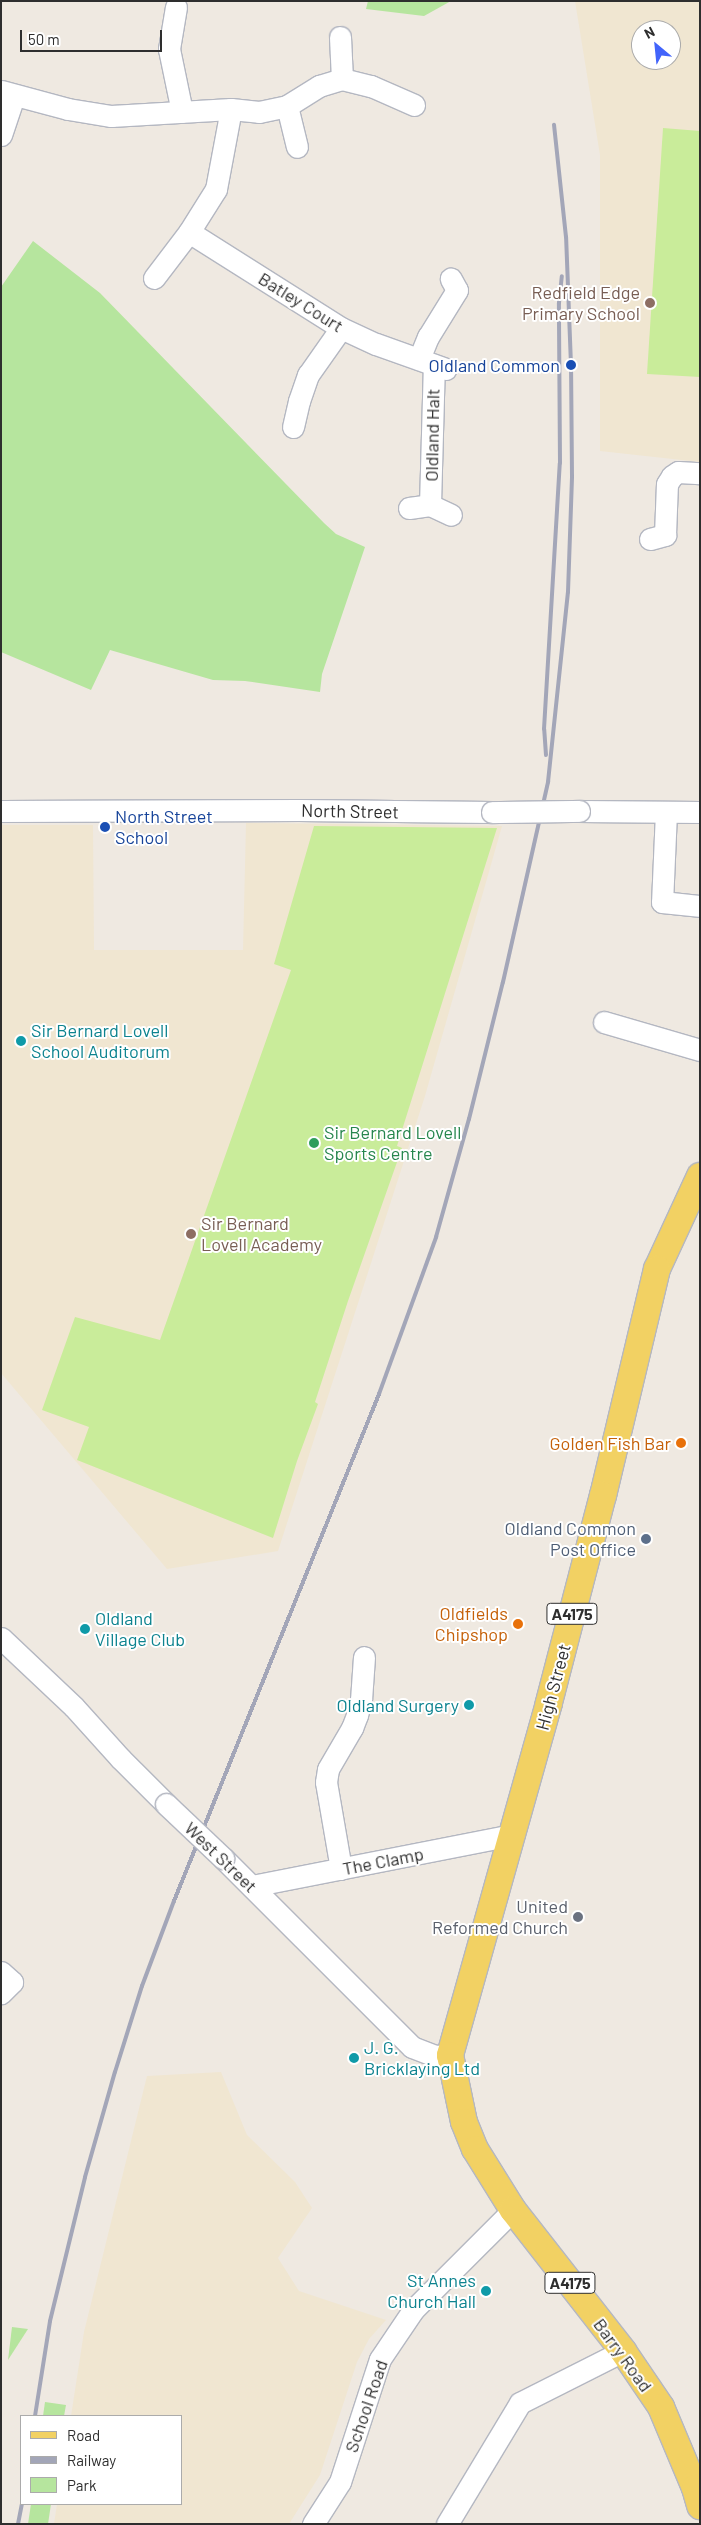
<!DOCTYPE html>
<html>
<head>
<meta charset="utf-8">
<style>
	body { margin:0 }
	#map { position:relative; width:701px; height:2525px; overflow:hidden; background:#efe9e1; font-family:Barlow,sans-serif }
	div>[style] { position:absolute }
	.education>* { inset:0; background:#f0e6d1 }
	.green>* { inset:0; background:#b6e59e }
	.pitch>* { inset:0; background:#c9ec9a }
	.roads { filter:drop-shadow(1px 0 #b4b7c1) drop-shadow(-1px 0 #b4b7c1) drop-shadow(0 1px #b4b7c1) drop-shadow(0 -1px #b4b7c1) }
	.minor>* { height:21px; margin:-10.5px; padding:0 10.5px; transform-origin:10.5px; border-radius:10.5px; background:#fff }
	.major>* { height:26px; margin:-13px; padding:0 13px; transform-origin:13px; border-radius:13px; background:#f2d163 }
	.rail>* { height:4px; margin:-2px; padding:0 2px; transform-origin:2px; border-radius:2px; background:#a3a6b8 }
	.bridges { filter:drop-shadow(1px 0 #b4b7c1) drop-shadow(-1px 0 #b4b7c1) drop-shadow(0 1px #b4b7c1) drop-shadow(0 -1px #b4b7c1) }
	.minor-bridge>* { height:21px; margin:-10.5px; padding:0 10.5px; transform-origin:10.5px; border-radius:10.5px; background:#fff }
	.dots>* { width:14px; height:14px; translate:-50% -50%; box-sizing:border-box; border:2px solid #fff; border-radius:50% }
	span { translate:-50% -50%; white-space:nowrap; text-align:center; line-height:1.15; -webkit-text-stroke:4px #fff; paint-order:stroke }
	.shield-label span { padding:1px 4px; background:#fff; border:1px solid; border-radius:4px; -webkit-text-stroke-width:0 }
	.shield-label { font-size:16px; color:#2e2e2e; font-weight:700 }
	.education-label { font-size:18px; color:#785e54 }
	.right { translate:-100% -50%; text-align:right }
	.left { translate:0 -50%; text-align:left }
	.street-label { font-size:18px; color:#2e2e2e }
	.transit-label { font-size:18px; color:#164399 }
	.culture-label { font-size:18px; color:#0d838f }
	.leisure-label { font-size:18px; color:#27864d }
	.food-label { font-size:18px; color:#c56008 }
	.service-label { font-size:18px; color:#4e5e75 }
	.worship-label { font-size:18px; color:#5b616d }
	.frame { position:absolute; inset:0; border:2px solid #2e2e2e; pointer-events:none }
	.legend { position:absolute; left:20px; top:2415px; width:162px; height:90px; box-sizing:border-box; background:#fff; border:1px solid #ababab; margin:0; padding:6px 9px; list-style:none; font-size:15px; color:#2e2e2e }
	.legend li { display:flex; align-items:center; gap:10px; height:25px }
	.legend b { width:25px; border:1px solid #ababab }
	.north { position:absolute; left:631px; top:20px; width:50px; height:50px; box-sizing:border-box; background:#fff; border:1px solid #ababab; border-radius:50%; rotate:332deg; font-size:14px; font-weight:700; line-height:20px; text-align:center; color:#2e2e2e }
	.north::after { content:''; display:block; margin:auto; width:18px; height:22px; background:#4264fb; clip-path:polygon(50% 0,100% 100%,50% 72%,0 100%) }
	.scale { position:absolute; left:20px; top:30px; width:142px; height:22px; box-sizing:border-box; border:2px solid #2e2e2e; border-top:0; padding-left:6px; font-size:15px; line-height:18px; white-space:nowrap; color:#2e2e2e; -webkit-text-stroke:4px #fff; paint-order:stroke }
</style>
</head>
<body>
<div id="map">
	<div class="education">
		<div style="clip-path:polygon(evenodd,575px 1px,700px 1px,700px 462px,600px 451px,600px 155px,575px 1px,641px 30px,671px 30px,671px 60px,641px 60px,641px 30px)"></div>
		<div style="clip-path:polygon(246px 823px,502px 826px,425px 1096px,278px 1551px,167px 1569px,1px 1373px,1px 825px,93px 825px,94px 950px,243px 950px)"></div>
		<div style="clip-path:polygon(221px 2072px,247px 2135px,295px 2182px,312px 2208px,278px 2258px,299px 2291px,386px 2320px,369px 2339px,357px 2362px,320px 2475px,289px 2524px,54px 2524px,57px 2504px,181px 2504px,181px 2416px,71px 2416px,84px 2332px,147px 2076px)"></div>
	</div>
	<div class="green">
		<div style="clip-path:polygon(368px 1px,451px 1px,424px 16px,366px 9px)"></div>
		<div style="clip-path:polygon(33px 241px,100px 293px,324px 523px,336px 534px,365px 547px,322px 674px,320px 692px,245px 681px,213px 680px,110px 650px,91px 690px,1px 652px,1px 287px)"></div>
		<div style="clip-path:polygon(12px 2327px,28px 2329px,8px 2360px)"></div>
		<div style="clip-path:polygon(45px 2402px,66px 2405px,64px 2416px,43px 2416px)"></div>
		<div style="clip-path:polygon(31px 2504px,51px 2504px,48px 2524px,28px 2524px)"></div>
	</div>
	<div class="pitch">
		<div style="clip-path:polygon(663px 128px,700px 131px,700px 377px,647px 374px)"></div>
		<div style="clip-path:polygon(314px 826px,497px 828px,397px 1146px,402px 1148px,348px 1301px,315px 1402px,318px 1404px,297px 1461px,273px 1538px,77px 1460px,89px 1427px,42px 1410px,75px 1317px,160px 1340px,291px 970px,274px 964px)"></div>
	</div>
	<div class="roads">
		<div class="minor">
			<div style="left:176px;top:7px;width:43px;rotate:99.5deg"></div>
			<div style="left:169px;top:49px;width:64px;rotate:78.3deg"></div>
			<div style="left:340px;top:37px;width:42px;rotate:87.3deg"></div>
			<div style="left:1px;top:91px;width:69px;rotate:15deg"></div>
			<div style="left:68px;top:109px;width:44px;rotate:9.2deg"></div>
			<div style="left:111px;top:116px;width:120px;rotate:-3.3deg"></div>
			<div style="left:231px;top:109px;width:28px;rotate:6deg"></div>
			<div style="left:259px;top:112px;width:29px;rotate:-12deg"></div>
			<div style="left:287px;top:106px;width:38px;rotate:-32deg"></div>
			<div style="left:319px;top:86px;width:24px;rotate:-17deg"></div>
			<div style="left:342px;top:79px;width:30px;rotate:14deg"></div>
			<div style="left:371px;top:86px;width:47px;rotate:23.8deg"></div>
			<div style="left:287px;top:106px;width:42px;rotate:76.3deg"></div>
			<div style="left:1px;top:135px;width:41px;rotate:-71.6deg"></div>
			<div style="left:189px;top:232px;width:180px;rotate:32.3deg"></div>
			<div style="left:341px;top:328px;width:38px;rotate:25deg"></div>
			<div style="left:376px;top:344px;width:74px;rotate:19.7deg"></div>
			<div style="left:154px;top:278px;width:58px;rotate:-52.7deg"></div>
			<div style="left:189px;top:232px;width:51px;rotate:-57.9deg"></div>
			<div style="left:216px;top:189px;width:81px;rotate:-79.4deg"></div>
			<div style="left:419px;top:359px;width:24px;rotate:-68deg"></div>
			<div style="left:428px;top:337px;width:55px;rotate:-58.3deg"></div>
			<div style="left:457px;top:290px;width:13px;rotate:-119deg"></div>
			<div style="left:293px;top:427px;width:27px;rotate:-77deg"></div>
			<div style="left:299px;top:401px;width:28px;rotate:-71deg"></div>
			<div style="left:308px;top:375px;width:57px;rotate:-54.9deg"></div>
			<div style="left:430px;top:505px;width:140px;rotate:-88.4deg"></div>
			<div style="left:409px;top:508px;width:21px;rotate:-8deg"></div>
			<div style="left:430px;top:505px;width:23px;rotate:25deg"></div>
			<div style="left:650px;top:539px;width:16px;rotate:-15deg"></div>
			<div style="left:665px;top:535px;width:51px;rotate:-87.8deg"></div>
			<div style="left:667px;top:484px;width:9px;rotate:-58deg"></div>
			<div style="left:672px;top:476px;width:7px;rotate:-34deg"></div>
			<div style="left:678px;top:472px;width:22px;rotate:3deg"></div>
			<div style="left:1px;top:811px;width:298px;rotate:-0.2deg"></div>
			<div style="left:299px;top:810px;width:193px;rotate:0.6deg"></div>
			<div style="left:579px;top:811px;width:121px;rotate:0.5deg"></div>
			<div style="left:666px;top:812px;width:90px;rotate:92.5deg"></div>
			<div style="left:662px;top:902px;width:37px;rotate:6deg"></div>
			<div style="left:604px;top:1022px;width:100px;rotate:16.3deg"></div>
			<div style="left:1px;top:1638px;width:100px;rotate:43.4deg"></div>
			<div style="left:74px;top:1707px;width:70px;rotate:47.9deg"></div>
			<div style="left:121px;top:1759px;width:64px;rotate:45deg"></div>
			<div style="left:223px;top:1858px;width:267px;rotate:45deg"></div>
			<div style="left:412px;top:2047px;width:25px;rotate:21deg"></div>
			<div style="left:435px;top:2056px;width:15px;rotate:-4deg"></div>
			<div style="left:341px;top:1869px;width:88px;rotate:-99.8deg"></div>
			<div style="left:326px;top:1782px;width:13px;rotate:-81deg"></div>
			<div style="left:328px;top:1769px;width:48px;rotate:-59.7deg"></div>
			<div style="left:352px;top:1728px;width:14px;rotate:-69deg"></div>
			<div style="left:357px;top:1715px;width:16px;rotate:-75deg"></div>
			<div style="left:361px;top:1700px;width:43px;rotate:-86deg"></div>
			<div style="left:252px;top:1886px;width:266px;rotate:-11.1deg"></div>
			<div style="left:1px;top:1972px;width:15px;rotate:42deg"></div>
			<div style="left:12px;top:1982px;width:16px;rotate:135deg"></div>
			<div style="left:313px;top:2524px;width:50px;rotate:-57.3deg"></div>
			<div style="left:340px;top:2482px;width:129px;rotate:-72deg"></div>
			<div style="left:380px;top:2359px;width:59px;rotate:-56deg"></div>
			<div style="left:413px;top:2310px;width:141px;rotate:-45deg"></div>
			<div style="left:447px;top:2524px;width:141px;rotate:-58.9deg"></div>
			<div style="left:520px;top:2403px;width:115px;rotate:-26.8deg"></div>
		</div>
		<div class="major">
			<div style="left:700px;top:1176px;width:102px;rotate:114.8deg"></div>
			<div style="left:657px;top:1269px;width:232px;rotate:103.4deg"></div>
			<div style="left:603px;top:1495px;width:215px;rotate:104.6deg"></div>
			<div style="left:549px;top:1703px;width:366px;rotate:105.7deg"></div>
			<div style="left:450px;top:2055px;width:68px;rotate:78.2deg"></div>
			<div style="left:464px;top:2122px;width:29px;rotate:68deg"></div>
			<div style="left:475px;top:2149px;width:72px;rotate:58.1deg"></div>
			<div style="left:513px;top:2210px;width:179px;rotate:52deg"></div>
			<div style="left:623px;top:2351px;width:68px;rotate:55.8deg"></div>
			<div style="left:661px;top:2407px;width:88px;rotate:67.2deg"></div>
			<div style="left:695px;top:2488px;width:19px;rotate:74deg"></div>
		</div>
	</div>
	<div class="rail">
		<div style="left:546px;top:755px;width:26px;rotate:-94deg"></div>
		<div style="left:544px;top:729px;width:266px;rotate:-86.6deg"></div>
		<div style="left:560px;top:463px;width:160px;rotate:-90.4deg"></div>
		<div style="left:559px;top:303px;width:27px;rotate:-84deg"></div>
		<div style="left:35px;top:2416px;width:96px;rotate:-81deg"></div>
		<div style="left:50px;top:2321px;width:148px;rotate:-76.3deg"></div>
		<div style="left:85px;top:2177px;width:109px;rotate:-74.1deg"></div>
		<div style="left:115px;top:2072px;width:90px;rotate:-72.6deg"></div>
		<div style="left:142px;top:1986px;width:91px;rotate:-69.4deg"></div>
		<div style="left:174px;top:1901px;width:547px;rotate:-67.98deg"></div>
		<div style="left:379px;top:1394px;width:167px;rotate:-70deg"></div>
		<div style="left:436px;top:1237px;width:123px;rotate:-74.4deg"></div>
		<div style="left:469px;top:1119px;width:141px;rotate:-76.1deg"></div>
		<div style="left:503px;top:982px;width:205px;rotate:-77.3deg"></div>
		<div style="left:548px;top:782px;width:191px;rotate:-84deg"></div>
		<div style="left:568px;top:592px;width:116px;rotate:-88deg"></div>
		<div style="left:572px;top:476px;width:111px;rotate:-90.5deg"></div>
		<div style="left:571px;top:365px;width:128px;rotate:-92.2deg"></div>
		<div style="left:566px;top:237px;width:113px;rotate:-96.1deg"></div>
		<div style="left:18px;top:2524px;width:20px;rotate:-79deg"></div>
	</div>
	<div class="bridges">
		<div class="minor-bridge">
			<div style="left:492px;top:812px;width:87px;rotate:-0.7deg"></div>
			<div style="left:166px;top:1804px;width:79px;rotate:43.5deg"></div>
		</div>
	</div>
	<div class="dots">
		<div style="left:650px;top:303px;background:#8d6e63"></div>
		<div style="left:571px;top:365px;background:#1a4fb4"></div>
		<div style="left:105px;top:827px;background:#1a4fb4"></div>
		<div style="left:21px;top:1041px;background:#0f9aa8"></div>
		<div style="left:314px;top:1143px;background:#2e9e5b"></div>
		<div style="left:191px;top:1234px;background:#8d6e63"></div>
		<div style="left:681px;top:1443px;background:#e8710a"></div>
		<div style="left:646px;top:1539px;background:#5c6f8a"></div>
		<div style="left:518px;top:1624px;background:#e8710a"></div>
		<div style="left:85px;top:1629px;background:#0f9aa8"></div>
		<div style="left:469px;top:1705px;background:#0f9aa8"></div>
		<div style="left:578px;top:1917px;background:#6b7280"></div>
		<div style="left:354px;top:2058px;background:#0f9aa8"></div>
		<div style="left:486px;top:2291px;background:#0f9aa8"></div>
	</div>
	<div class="shield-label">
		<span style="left:572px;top:1614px">A4175</span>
		<span style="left:570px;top:2283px">A4175</span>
	</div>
	<div class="education-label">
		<span class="right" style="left:640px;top:303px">Redfield Edge<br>Primary School</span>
		<span class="left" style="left:201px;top:1234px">Sir Bernard<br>Lovell Academy</span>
	</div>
	<div class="street-label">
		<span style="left:301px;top:302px;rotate:32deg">Batley Court</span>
		<span style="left:432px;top:435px;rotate:-89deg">Oldland Halt</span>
		<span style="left:350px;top:811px;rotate:1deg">North Street</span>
		<span style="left:553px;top:1687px;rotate:-75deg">High Street</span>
		<span style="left:221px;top:1857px;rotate:44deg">West Street</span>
		<span style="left:383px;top:1861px;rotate:-11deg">The Clamp</span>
		<span style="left:623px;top:2355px;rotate:54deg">Barry Road</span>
		<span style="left:366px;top:2406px;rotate:-71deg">School Road</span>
	</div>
	<div class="transit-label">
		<span class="right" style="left:560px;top:365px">Oldland Common</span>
		<span class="left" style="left:115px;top:827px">North Street<br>School</span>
	</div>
	<div class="culture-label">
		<span class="left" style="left:31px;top:1041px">Sir Bernard Lovell<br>School Auditorum</span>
		<span class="left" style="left:95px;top:1629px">Oldland<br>Village Club</span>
		<span class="right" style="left:459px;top:1705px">Oldland Surgery</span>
		<span class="left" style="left:364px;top:2058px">J. G.<br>Bricklaying Ltd</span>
		<span class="right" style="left:476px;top:2291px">St Annes<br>Church Hall</span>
	</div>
	<div class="leisure-label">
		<span class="left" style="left:324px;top:1143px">Sir Bernard Lovell<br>Sports Centre</span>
	</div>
	<div class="food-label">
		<span class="right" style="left:671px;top:1443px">Golden Fish Bar</span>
		<span class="right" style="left:508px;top:1624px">Oldfields<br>Chipshop</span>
	</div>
	<div class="service-label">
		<span class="right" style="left:636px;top:1539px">Oldland Common<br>Post Office</span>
	</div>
	<div class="worship-label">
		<span class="right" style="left:568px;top:1917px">United<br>Reformed Church</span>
	</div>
	<div class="frame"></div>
	<ul class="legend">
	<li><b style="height:6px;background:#f2d163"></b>Road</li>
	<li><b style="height:6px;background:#a3a6b8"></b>Railway</li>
	<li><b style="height:14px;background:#b6e59e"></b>Park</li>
	</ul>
	<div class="north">N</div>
	<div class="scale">50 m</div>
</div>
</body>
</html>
